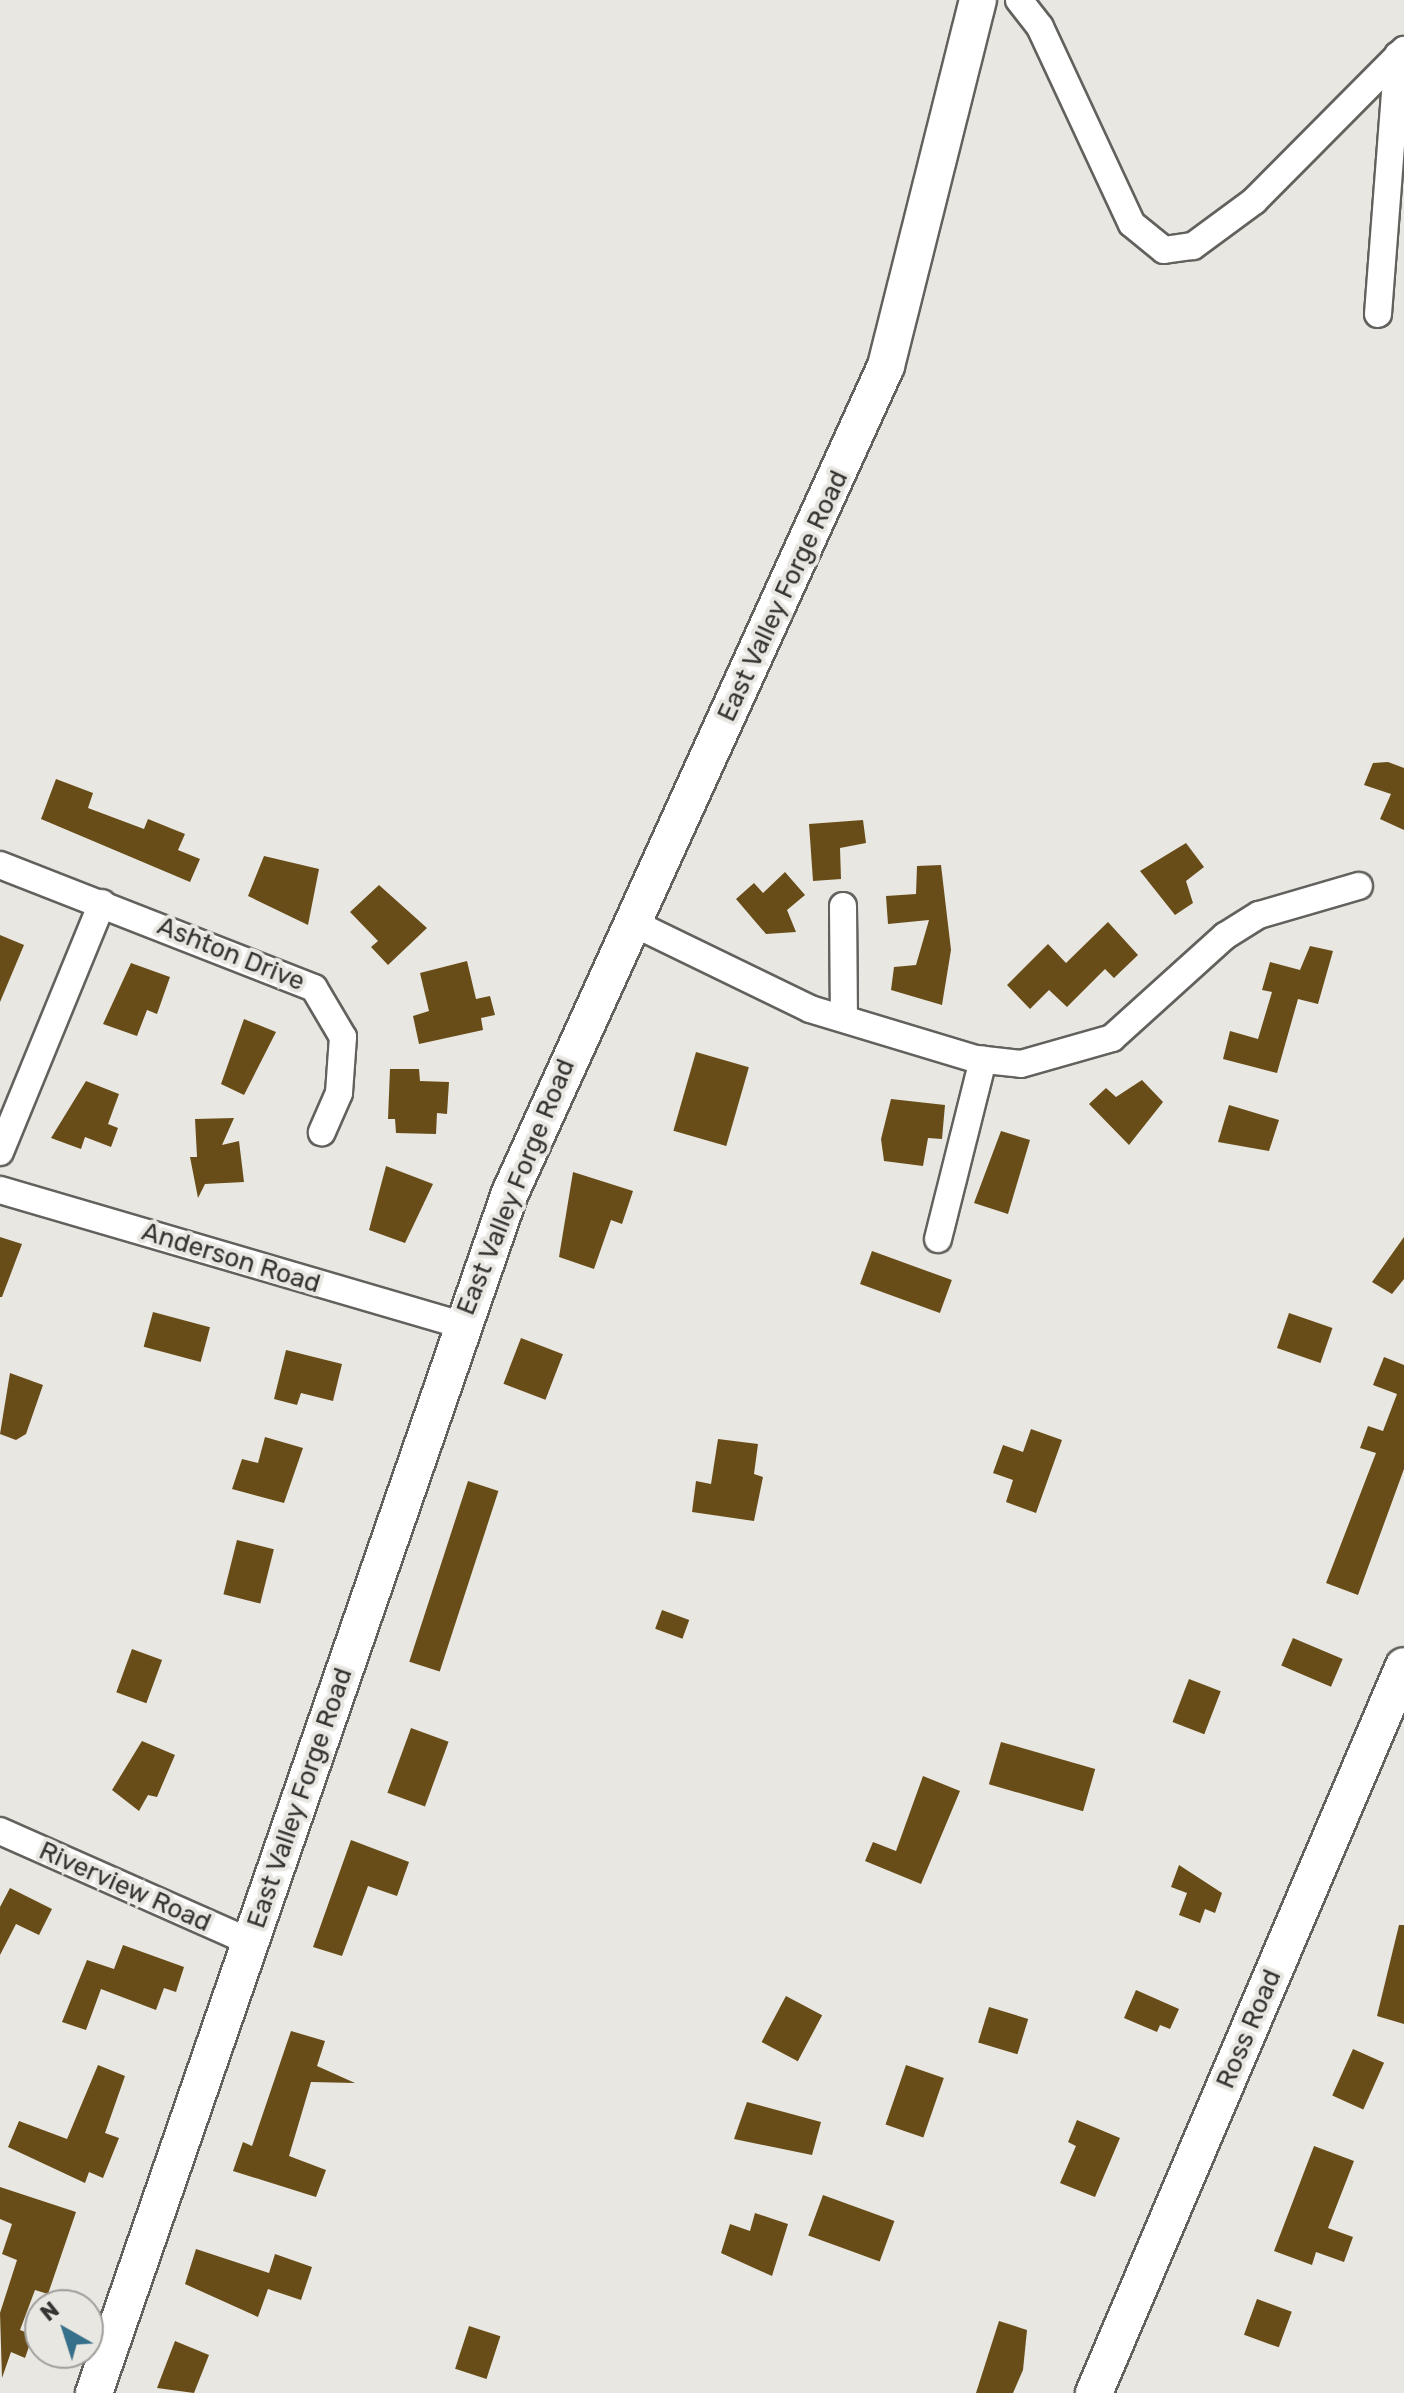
<!DOCTYPE html>
<html>
<head>
<meta charset="utf-8">
<style>
	body { margin:0 }
	#map { position:relative; width:1404px; height:2393px; overflow:hidden; background:#e9e7e2; font-family:Rubik,sans-serif }
	div>[style] { position:absolute }
	.building>* { inset:0; background:#694d18; transform-origin:0 0 }
	.roads { filter:drop-shadow(2px 0 #63615d) drop-shadow(-2px 0 #63615d) drop-shadow(0 2px #63615d) drop-shadow(0 -2px #63615d) }
	.street>* { height:26px; margin:-13px; padding:0 13px; transform-origin:13px; border-radius:13px; background:#fff }
	.secondary>* { height:36px; margin:-18px; padding:0 18px; transform-origin:18px; border-radius:18px; background:#fff }
	span { translate:-50% -50%; white-space:nowrap; text-align:center; line-height:1.15; -webkit-text-stroke:8px #e9e7e2; paint-order:stroke }
	.street-label { font-size:26px; color:#353432 }
	.north { position:absolute; left:24px; top:2289px; width:80px; height:80px; box-sizing:border-box; background:#e9e7e2; border:2px solid #a19f9c; border-radius:50%; rotate:321deg; font-size:22px; font-weight:700; line-height:32px; text-align:center; color:#353432 }
	.north::after { content:''; display:block; margin:auto; width:28px; height:36px; background:#37708a; clip-path:polygon(50% 0,100% 100%,50% 72%,0 100%) }
</style>
</head>
<body>
<div id="map">
	<div class="building">
		<div style="clip-path:polygon(1388px 762px,1404px 768px,1404px 830px,1380px 819px,1391px 794px,1364px 785px,1373px 763px)"></div>
		<div style="clip-path:polygon(56px 779px,93px 793px,88px 808px,144px 829px,148px 819px,185px 834px,178px 850px,200px 859px,190px 882px,41px 819px)"></div>
		<div style="clip-path:polygon(863px 820px,866px 843px,840px 848px,841px 879px,813px 881px,809px 824px)"></div>
		<div style="clip-path:polygon(1186px 843px,1204px 867px,1186px 881px,1193px 903px,1175px 915px,1140px 871px)"></div>
		<div style="clip-path:polygon(264px 856px,319px 869px,308px 925px,248px 896px)"></div>
		<div style="clip-path:polygon(941px 865px,951px 950px,942px 1005px,891px 990px,894px 967px,916px 965px,929px 920px,888px 924px,886px 896px,916px 894px,917px 866px)"></div>
		<div style="clip-path:polygon(785px 872px,805px 895px,787px 910px,796px 932px,766px 934px,736px 899px,754px 883px,763px 893px)"></div>
		<div style="clip-path:polygon(379px 885px,427px 928px,388px 965px,371px 947px,378px 941px,350px 912px)"></div>
		<div style="clip-path:polygon(1108px 922px,1138px 955px,1114px 978px,1105px 969px,1067px 1007px,1049px 990px,1030px 1009px,1007px 985px,1048px 944px,1066px 963px)"></div>
		<div style="clip-path:polygon(0 935px,24px 945px,0 1002px)"></div>
		<div style="clip-path:polygon(1310px 946px,1333px 951px,1318px 1004px,1298px 999px,1277px 1073px,1223px 1059px,1230px 1031px,1258px 1039px,1272px 992px,1262px 990px,1270px 962px,1300px 970px)"></div>
		<div style="clip-path:polygon(467px 961px,476px 999px,490px 996px,495px 1015px,481px 1018px,483px 1030px,419px 1044px,413px 1016px,429px 1011px,420px 973px)"></div>
		<div style="clip-path:polygon(131px 963px,170px 977px,157px 1014px,147px 1010px,137px 1036px,103px 1024px)"></div>
		<div style="clip-path:polygon(244px 1019px,276px 1032px,244px 1095px,221px 1084px)"></div>
		<div style="left:696px;top:1052px;width:55px;height:82px;rotate:16deg"></div>
		<div style="clip-path:polygon(390px 1069px,419px 1069px,420px 1081px,449px 1082px,447px 1114px,437px 1113px,436px 1134px,396px 1133px,395px 1119px,388px 1119px)"></div>
		<div style="clip-path:polygon(1142px 1080px,1163px 1102px,1129px 1145px,1089px 1104px,1106px 1088px,1116px 1097px)"></div>
		<div style="clip-path:polygon(86px 1081px,119px 1094px,108px 1124px,118px 1128px,111px 1147px,85px 1137px,81px 1149px,51px 1138px)"></div>
		<div style="clip-path:polygon(891px 1099px,945px 1105px,942px 1139px,928px 1138px,923px 1166px,884px 1161px,881px 1139px)"></div>
		<div style="clip-path:polygon(1229px 1105px,1279px 1120px,1269px 1151px,1218px 1142px)"></div>
		<div style="clip-path:polygon(234px 1118px,222px 1145px,239px 1141px,244px 1182px,205px 1184px,198px 1198px,190px 1157px,197px 1157px,195px 1119px)"></div>
		<div style="clip-path:polygon(1001px 1131px,1030px 1140px,1008px 1214px,974px 1203px)"></div>
		<div style="clip-path:polygon(386px 1166px,433px 1184px,405px 1243px,369px 1230px)"></div>
		<div style="clip-path:polygon(573px 1172px,633px 1191px,622px 1224px,611px 1220px,594px 1269px,559px 1257px)"></div>
		<div style="clip-path:polygon(0 1237px,22px 1244px,2px 1297px,0 1297px)"></div>
		<div style="clip-path:polygon(1404px 1237px,1404px 1279px,1392px 1294px,1372px 1282px)"></div>
		<div style="left:872px;top:1251px;width:85px;height:35px;rotate:20deg"></div>
		<div style="left:153px;top:1312px;width:59px;height:36px;rotate:15deg"></div>
		<div style="left:1289px;top:1313px;width:46px;height:37px;rotate:19deg"></div>
		<div style="left:521px;top:1338px;width:45px;height:49px;rotate:21deg"></div>
		<div style="clip-path:polygon(286px 1350px,342px 1364px,333px 1401px,301px 1393px,297px 1405px,274px 1399px)"></div>
		<div style="clip-path:polygon(1384px 1357px,1404px 1365px,1404px 1469px,1358px 1595px,1326px 1583px,1376px 1453px,1360px 1448px,1368px 1426px,1383px 1431px,1397px 1394px,1373px 1385px)"></div>
		<div style="clip-path:polygon(10px 1373px,43px 1385px,26px 1434px,16px 1440px,0 1434px)"></div>
		<div style="clip-path:polygon(1031px 1429px,1062px 1440px,1036px 1513px,1006px 1502px,1013px 1480px,993px 1473px,1003px 1445px,1023px 1452px)"></div>
		<div style="clip-path:polygon(265px 1437px,303px 1448px,284px 1503px,232px 1489px,242px 1459px,258px 1463px)"></div>
		<div style="clip-path:polygon(718px 1439px,758px 1444px,754px 1474px,763px 1477px,754px 1521px,692px 1512px,696px 1481px,711px 1484px)"></div>
		<div style="left:468px;top:1481px;width:32px;height:190px;rotate:18deg"></div>
		<div style="left:237px;top:1540px;width:38px;height:56px;rotate:14deg"></div>
		<div style="left:662px;top:1610px;width:29px;height:20px;rotate:20deg"></div>
		<div style="left:1293px;top:1638px;width:54px;height:30px;rotate:23deg"></div>
		<div style="left:132px;top:1649px;width:32px;height:46px;rotate:20deg"></div>
		<div style="left:1189px;top:1679px;width:34px;height:46px;rotate:21deg"></div>
		<div style="left:411px;top:1728px;width:40px;height:69px;rotate:20deg"></div>
		<div style="clip-path:polygon(142px 1741px,175px 1755px,157px 1797px,148px 1795px,139px 1811px,112px 1790px)"></div>
		<div style="left:1001px;top:1742px;width:98px;height:44px;rotate:16deg"></div>
		<div style="clip-path:polygon(923px 1776px,960px 1791px,921px 1884px,865px 1861px,873px 1842px,896px 1851px)"></div>
		<div style="clip-path:polygon(351px 1840px,409px 1862px,397px 1896px,368px 1886px,342px 1956px,313px 1947px)"></div>
		<div style="clip-path:polygon(1179px 1865px,1222px 1893px,1215px 1913px,1205px 1909px,1200px 1923px,1179px 1915px,1187px 1893px,1171px 1887px)"></div>
		<div style="clip-path:polygon(10px 1888px,52px 1909px,39px 1935px,16px 1924px,0 1955px,0 1907px)"></div>
		<div style="clip-path:polygon(1399px 1925px,1404px 1925px,1404px 2024px,1377px 2016px)"></div>
		<div style="clip-path:polygon(123px 1945px,184px 1967px,176px 1992px,164px 1988px,156px 2010px,101px 1989px,86px 2030px,62px 2022px,87px 1960px,114px 1969px)"></div>
		<div style="clip-path:polygon(1136px 1990px,1179px 2009px,1170px 2029px,1160px 2025px,1157px 2032px,1124px 2018px)"></div>
		<div style="left:786px;top:1996px;width:41px;height:52px;rotate:28deg"></div>
		<div style="left:989px;top:2007px;width:41px;height:37px;rotate:17deg"></div>
		<div style="clip-path:polygon(291px 2031px,325px 2041px,317px 2066px,355px 2083px,311px 2082px,289px 2156px,326px 2170px,316px 2197px,233px 2171px,243px 2142px,252px 2146px)"></div>
		<div style="left:1353px;top:2049px;width:34px;height:51px;rotate:24deg"></div>
		<div style="clip-path:polygon(98px 2065px,125px 2076px,105px 2133px,119px 2138px,103px 2178px,89px 2172px,85px 2183px,8px 2147px,19px 2121px,67px 2139px)"></div>
		<div style="left:906px;top:2065px;width:40px;height:63px;rotate:19deg"></div>
		<div style="clip-path:polygon(747px 2102px,821px 2122px,812px 2155px,734px 2139px)"></div>
		<div style="clip-path:polygon(1077px 2120px,1120px 2138px,1095px 2197px,1060px 2183px,1076px 2146px,1068px 2142px)"></div>
		<div style="clip-path:polygon(1314px 2146px,1354px 2161px,1328px 2228px,1353px 2237px,1344px 2262px,1316px 2252px,1312px 2265px,1274px 2251px)"></div>
		<div style="clip-path:polygon(0 2187px,76px 2212px,48px 2294px,35px 2290px,20px 2330px,33px 2335px,25px 2358px,11px 2352px,2px 2378px,0 2313px,17px 2260px,2px 2254px,12px 2224px,0 2219px)"></div>
		<div style="left:823px;top:2195px;width:76px;height:43px;rotate:20deg"></div>
		<div style="clip-path:polygon(755px 2213px,788px 2224px,772px 2276px,721px 2253px,730px 2224px,750px 2231px)"></div>
		<div style="clip-path:polygon(196px 2249px,269px 2273px,275px 2254px,312px 2267px,301px 2300px,268px 2289px,258px 2317px,185px 2284px)"></div>
		<div style="left:1257px;top:2299px;width:37px;height:38px;rotate:20deg"></div>
		<div style="clip-path:polygon(999px 2321px,1027px 2330px,1023px 2370px,1013px 2393px,976px 2393px)"></div>
		<div style="left:469px;top:2326px;width:33px;height:45px;rotate:18deg"></div>
		<div style="clip-path:polygon(175px 2341px,209px 2355px,194px 2393px,157px 2388px)"></div>
	</div>
	<div class="roads">
		<div class="street">
			<div style="left:1019px;top:0;width:34px;rotate:52deg"></div>
			<div style="left:1040px;top:27px;width:217px;rotate:65deg"></div>
			<div style="left:1132px;top:224px;width:41px;rotate:39.1deg"></div>
			<div style="left:1164px;top:250px;width:29px;rotate:-8deg"></div>
			<div style="left:1193px;top:246px;width:76px;rotate:-36.4deg"></div>
			<div style="left:1254px;top:201px;width:213px;rotate:-45.2deg"></div>
			<div style="left:1378px;top:314px;width:260px;rotate:-85.6deg"></div>
			<div style="left:0;top:865px;width:337px;rotate:21.4deg"></div>
			<div style="left:314px;top:988px;width:57px;rotate:59.4deg"></div>
			<div style="left:343px;top:1037px;width:56px;rotate:94.1deg"></div>
			<div style="left:339px;top:1093px;width:43px;rotate:113.6deg"></div>
			<div style="left:843px;top:906px;width:112px;rotate:89.5deg"></div>
			<div style="left:629px;top:921px;width:201px;rotate:25.9deg"></div>
			<div style="left:810px;top:1009px;width:173px;rotate:16.8deg"></div>
			<div style="left:976px;top:1059px;width:45px;rotate:6.3deg"></div>
			<div style="left:1021px;top:1064px;width:95px;rotate:-15.9deg"></div>
			<div style="left:1112px;top:1038px;width:152px;rotate:-42.1deg"></div>
			<div style="left:1225px;top:936px;width:40px;rotate:-32deg"></div>
			<div style="left:1259px;top:915px;width:104px;rotate:-16.2deg"></div>
			<div style="left:0;top:1152px;width:269px;rotate:-67.7deg"></div>
			<div style="left:0;top:1190px;width:480px;rotate:16.3deg"></div>
			<div style="left:938px;top:1239px;width:185px;rotate:-75.9deg"></div>
			<div style="left:0;top:1831px;width:274px;rotate:23.9deg"></div>
		</div>
		<div class="secondary">
			<div style="left:94px;top:2393px;width:1270px;rotate:-70.88deg"></div>
			<div style="left:510px;top:1193px;width:908px;rotate:-65.55deg"></div>
			<div style="left:886px;top:366px;width:377px;rotate:-75.9deg"></div>
			<div style="left:1094px;top:2393px;width:790px;rotate:-66.91deg"></div>
		</div>
	</div>
	<div class="street-label">
		<span style="left:783px;top:596px;rotate:-65deg">East Valley Forge Road</span>
		<span style="left:231px;top:954px;rotate:22deg">Ashton Drive</span>
		<span style="left:516px;top:1187px;rotate:-68deg">East Valley Forge Road</span>
		<span style="left:231px;top:1258px;rotate:17deg">Anderson Road</span>
		<span style="left:300px;top:1798px;rotate:-71deg">East Valley Forge Road</span>
		<span style="left:125px;top:1887px;rotate:24deg">Riverview Road</span>
		<span style="left:1249px;top:2029px;rotate:-67deg">Ross Road</span>
	</div>
	<div class="north">N</div>
</div>
</body>
</html>
